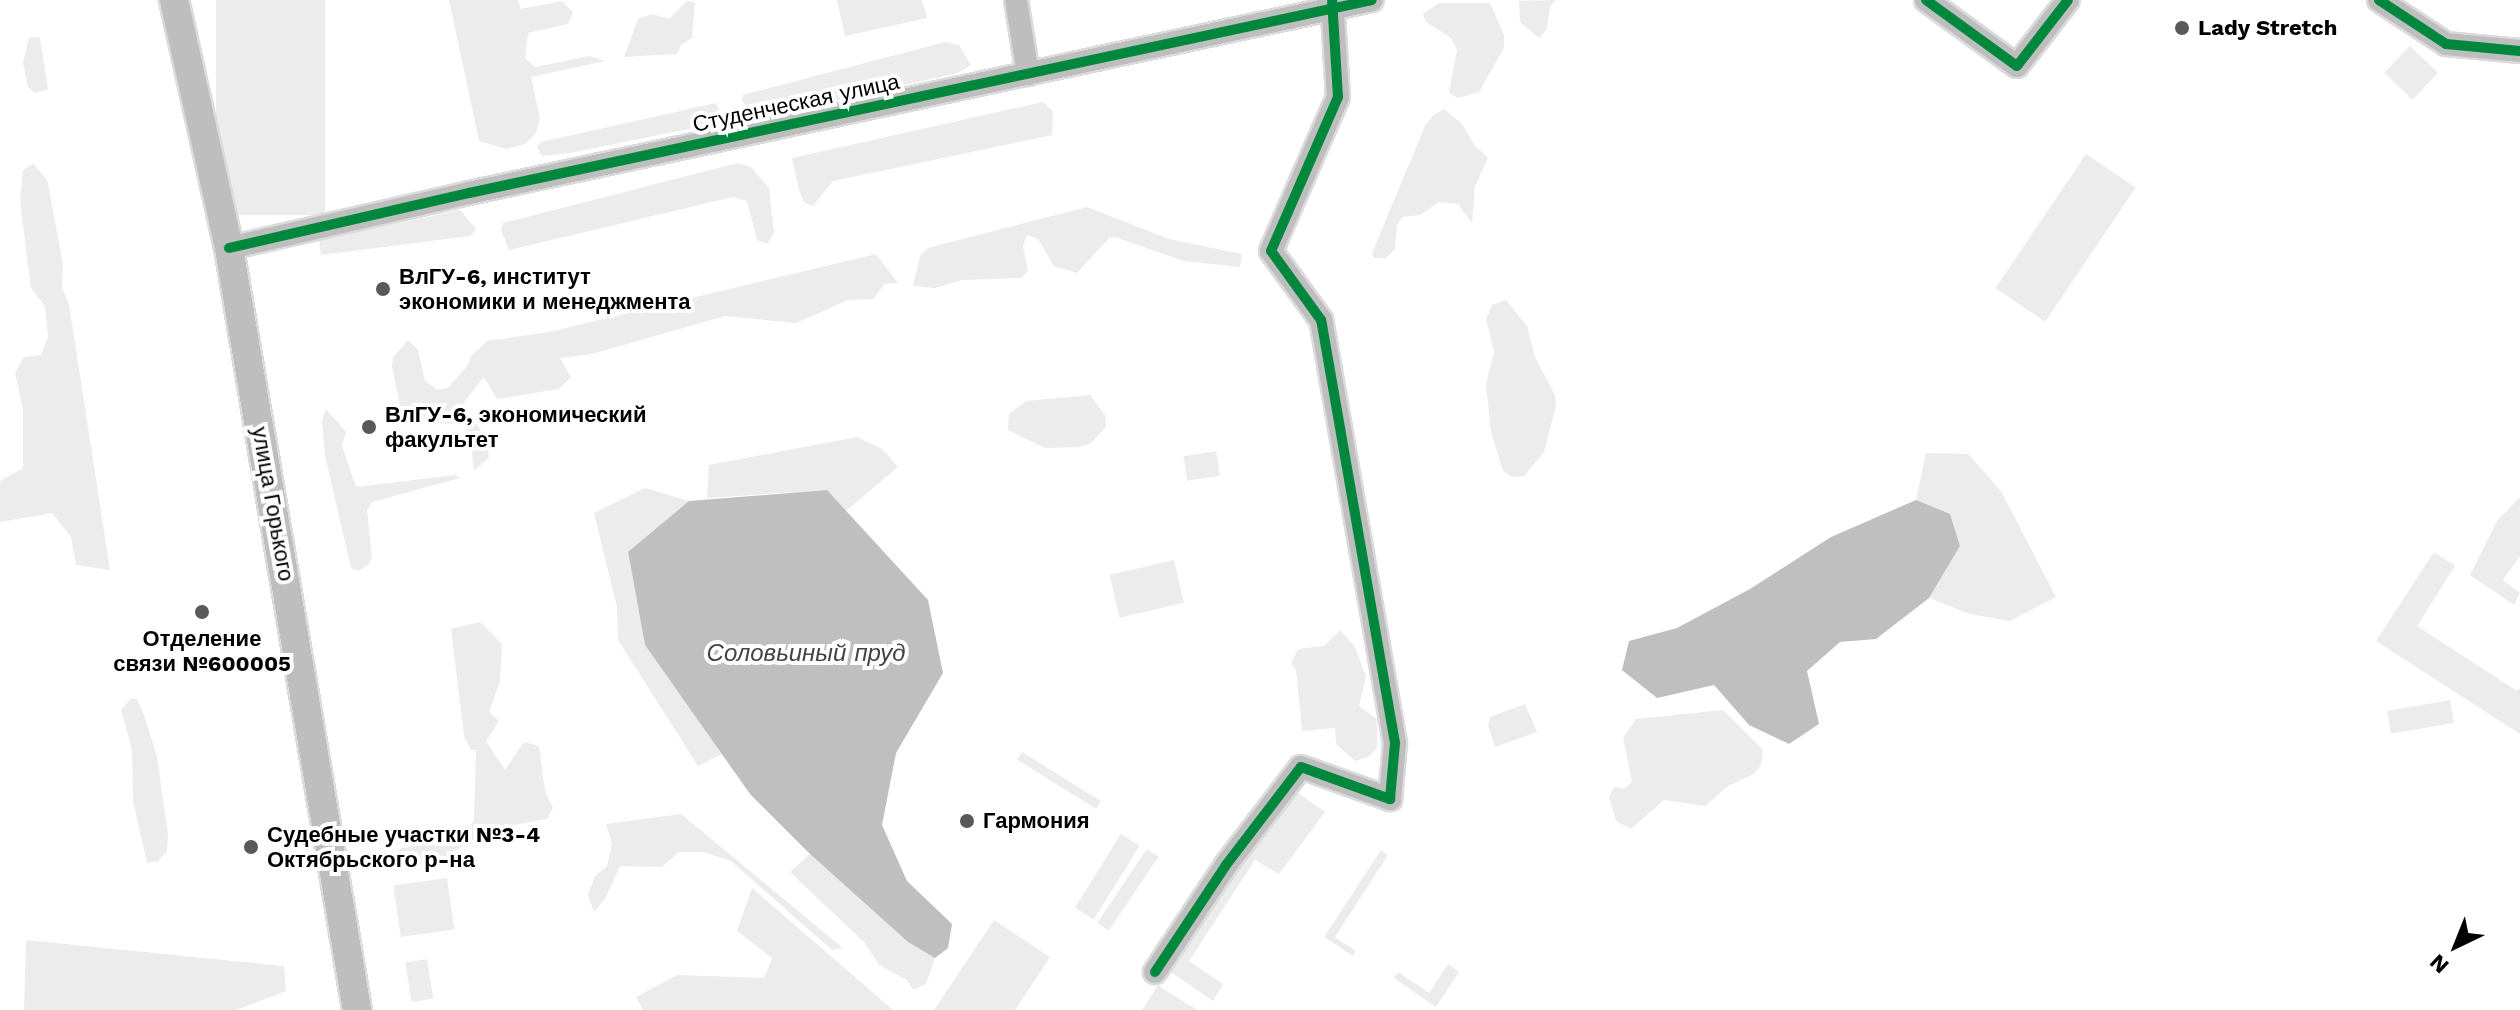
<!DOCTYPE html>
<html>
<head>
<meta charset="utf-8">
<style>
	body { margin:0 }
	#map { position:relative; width:2520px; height:1010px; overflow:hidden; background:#fff; font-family:"Work Sans",sans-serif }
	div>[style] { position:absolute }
	.green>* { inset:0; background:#ececec; transform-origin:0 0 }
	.water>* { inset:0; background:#bfbfbf }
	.roads { filter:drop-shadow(2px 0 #dbdbdb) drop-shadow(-2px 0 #dbdbdb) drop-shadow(0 2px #dbdbdb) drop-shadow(0 -2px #dbdbdb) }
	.minor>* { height:22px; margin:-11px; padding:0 11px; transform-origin:11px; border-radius:11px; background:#bebebe }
	.major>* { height:28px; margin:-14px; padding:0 14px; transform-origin:14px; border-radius:14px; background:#bebebe }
	.cycleway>* { height:10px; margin:-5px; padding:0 5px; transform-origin:5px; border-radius:5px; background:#00873e }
	.dots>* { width:22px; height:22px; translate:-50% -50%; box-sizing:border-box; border:4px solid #fff; border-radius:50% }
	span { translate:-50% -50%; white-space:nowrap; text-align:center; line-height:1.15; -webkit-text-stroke:8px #fff; paint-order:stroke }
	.poi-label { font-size:22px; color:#000; font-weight:700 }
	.left { translate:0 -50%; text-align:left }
	.street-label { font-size:22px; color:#000 }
	.water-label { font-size:24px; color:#444; font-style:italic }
	.north { position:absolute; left:2416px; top:906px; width:80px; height:80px; -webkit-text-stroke:6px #fff; paint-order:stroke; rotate:223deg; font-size:22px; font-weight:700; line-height:32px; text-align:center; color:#000 }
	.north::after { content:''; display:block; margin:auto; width:28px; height:36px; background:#000; clip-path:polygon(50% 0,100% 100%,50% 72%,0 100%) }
</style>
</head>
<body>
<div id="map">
	<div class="green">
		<div style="left:216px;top:0;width:109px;height:215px"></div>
		<div style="clip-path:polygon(449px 0,518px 0,521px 9px,562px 1px,573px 12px,568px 24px,528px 33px,525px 58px,535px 67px,589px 56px,605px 61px,531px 77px,540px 118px,536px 133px,525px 144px,506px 149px,479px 141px)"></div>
		<div style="clip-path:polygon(837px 0,922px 0,927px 18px,845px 36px)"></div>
		<div style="clip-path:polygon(1556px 0,1550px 7px,1547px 29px,1539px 38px,1520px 22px,1519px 1px)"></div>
		<div style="clip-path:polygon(687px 1px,695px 2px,692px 38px,681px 45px,677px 54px,624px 57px,638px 19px,652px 14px,669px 19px)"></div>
		<div style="clip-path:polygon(1439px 3px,1490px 3px,1504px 35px,1504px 48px,1479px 92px,1458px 98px,1449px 93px,1457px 50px,1451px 38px,1426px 22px,1423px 14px)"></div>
		<div style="clip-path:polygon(29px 37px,40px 38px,48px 90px,35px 93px,28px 87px,23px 63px)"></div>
		<div style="clip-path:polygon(945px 42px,959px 45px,971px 65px,958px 73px,806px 107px,796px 101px,750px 112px,742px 100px,743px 95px)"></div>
		<div style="left:2410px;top:46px;width:39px;height:37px;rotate:44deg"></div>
		<div style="clip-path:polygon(1043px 102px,1053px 111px,1052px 135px,833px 181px,813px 206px,804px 202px,799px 190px,792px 158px)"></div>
		<div style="clip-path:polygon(716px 103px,723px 122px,570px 153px,542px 156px,537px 147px,541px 142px)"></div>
		<div style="clip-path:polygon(1444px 109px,1462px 124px,1475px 146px,1488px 158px,1475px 186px,1472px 223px,1458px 204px,1439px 202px,1420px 215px,1402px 217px,1397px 226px,1395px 249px,1386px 258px,1374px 258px,1372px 253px,1425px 126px,1433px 115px)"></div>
		<div style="left:2086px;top:154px;width:60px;height:162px;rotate:34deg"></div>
		<div style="clip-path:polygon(738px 163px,751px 167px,769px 188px,774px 233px,767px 244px,757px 240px,747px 201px,733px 197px,509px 250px,501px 230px,503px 223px)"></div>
		<div style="clip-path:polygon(33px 164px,47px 179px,63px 264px,62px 288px,69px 304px,110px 570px,76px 565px,71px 537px,52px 513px,0 522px,0 481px,23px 468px,23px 409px,15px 373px,24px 357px,41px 355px,48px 337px,45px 306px,31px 288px,20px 201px,23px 170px)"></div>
		<div style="clip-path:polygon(1087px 207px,1169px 239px,1242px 254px,1240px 267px,1184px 261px,1115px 237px,1109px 238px,1077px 273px,1054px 266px,1038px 239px,1027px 235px,1023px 246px,1028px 271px,1021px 278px,962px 280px,935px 288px,913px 286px,920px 256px,928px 248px)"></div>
		<div style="clip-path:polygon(460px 210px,476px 229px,470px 236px,321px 255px,319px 240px)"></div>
		<div style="clip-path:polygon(876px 254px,898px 283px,885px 284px,873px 299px,848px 300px,796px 323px,725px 316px,592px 354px,560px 358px,571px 377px,559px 389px,497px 399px,484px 377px,464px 402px,463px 406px,487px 439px,489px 458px,474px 470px,470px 436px,464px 425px,403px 420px,392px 367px,393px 358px,408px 340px,418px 350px,425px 381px,438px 390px,448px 388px,467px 366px,472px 355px,487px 341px,549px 332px)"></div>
		<div style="clip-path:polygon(1506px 300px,1527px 326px,1535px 357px,1555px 395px,1556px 406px,1544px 452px,1524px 476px,1512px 477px,1503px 471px,1491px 432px,1486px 384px,1494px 352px,1486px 319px,1492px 305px)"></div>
		<div style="clip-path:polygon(1090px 395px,1105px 415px,1106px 427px,1091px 443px,1080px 447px,1045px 448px,1008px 430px,1009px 414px,1026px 401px)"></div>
		<div style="clip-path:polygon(326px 409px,346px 432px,342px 446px,356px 487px,455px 475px,460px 478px,372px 502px,367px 510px,372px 557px,368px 565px,358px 571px,351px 568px,325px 456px,322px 420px)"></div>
		<div style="clip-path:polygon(857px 437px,882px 449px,898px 467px,846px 511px,827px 490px,707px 498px,709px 465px)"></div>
		<div style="left:1216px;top:451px;width:25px;height:33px;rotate:81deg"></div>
		<div style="clip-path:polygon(1926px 453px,1968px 454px,2001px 491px,2056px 597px,2010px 621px,1970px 614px,1929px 598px,1960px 546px,1949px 515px,1916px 500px)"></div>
		<div style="clip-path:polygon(645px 488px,689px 501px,628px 553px,645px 645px,722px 754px,698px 766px,618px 640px,617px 607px,594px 513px)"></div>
		<div style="clip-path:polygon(2520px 497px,2520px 556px,2503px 580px,2520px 593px,2514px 605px,2470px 575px,2497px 521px)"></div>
		<div style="clip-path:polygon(2434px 552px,2455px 566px,2417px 626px,2517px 691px,2520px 688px,2520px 734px,2376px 641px)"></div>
		<div style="left:1174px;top:560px;width:44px;height:66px;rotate:77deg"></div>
		<div style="clip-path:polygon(480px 622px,502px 644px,500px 681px,489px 712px,499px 721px,486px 741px,505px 770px,524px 742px,539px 746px,545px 791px,553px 808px,547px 819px,491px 829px,426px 868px,398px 849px,465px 836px,474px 819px,476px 750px,471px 750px,464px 736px,451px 629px)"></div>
		<div style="clip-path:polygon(1340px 630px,1355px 647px,1366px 677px,1359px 706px,1377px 719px,1377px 748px,1368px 757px,1355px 761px,1336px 744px,1335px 728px,1302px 731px,1296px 670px,1291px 663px,1298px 649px,1324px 646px)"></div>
		<div style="clip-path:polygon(131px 699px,137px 699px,144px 715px,157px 757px,168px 834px,167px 851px,158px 861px,147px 863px,133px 801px,132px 750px,121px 710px)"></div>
		<div style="left:2450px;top:700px;width:23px;height:64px;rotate:80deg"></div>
		<div style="clip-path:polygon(1525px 704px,1537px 732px,1495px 747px,1488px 725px,1490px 717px)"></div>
		<div style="clip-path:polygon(1723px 710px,1763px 750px,1761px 765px,1754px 774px,1728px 786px,1705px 806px,1664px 800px,1631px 829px,1616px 821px,1609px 797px,1614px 787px,1624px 789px,1632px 782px,1623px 738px,1636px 719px)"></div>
		<div style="left:1022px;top:752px;width:93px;height:9px;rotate:32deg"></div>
		<div style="clip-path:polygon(1292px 789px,1325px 812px,1279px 874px,1255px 860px,1189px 961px,1223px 984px,1213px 1001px,1165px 968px)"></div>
		<div style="clip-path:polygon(681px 814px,843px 948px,832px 950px,731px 861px,703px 852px,679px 852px,662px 867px,620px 866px,605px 899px,594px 912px,588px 895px,595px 876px,607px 866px,612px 844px,606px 824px)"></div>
		<div style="left:1121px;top:834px;width:22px;height:87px;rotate:32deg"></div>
		<div style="left:1147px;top:849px;width:14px;height:89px;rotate:34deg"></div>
		<div style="clip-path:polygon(1381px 850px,1388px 855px,1335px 937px,1356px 951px,1353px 956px,1324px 937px)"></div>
		<div style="clip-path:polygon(810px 854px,908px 942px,935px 958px,926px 984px,913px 990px,907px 980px,879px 965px,865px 943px,790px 872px)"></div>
		<div style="left:447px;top:878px;width:52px;height:54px;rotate:82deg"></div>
		<div style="clip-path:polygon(752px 888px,893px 1010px,643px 1010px,636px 997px,677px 975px,764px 978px,772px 958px,737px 931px)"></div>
		<div style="clip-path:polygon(994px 920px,1050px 957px,1015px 1010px,934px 1010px)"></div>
		<div style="clip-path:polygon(26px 940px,284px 966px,286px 991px,236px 1010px,24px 1010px)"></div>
		<div style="left:427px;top:959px;width:40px;height:22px;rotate:81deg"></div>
		<div style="clip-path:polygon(1448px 964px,1459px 972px,1436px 1007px,1394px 978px,1398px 972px,1429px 993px)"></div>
		<div style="clip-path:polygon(1158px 985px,1168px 992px,1197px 1010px,1142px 1010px)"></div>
	</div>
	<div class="water">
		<div style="clip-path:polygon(827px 490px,928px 600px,943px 673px,896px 753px,882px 825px,907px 881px,952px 924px,948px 948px,935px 958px,908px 942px,810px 854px,750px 794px,645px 645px,628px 552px,689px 501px)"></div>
		<div style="clip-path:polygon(1916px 500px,1950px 514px,1960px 546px,1929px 598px,1876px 639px,1840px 642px,1807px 671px,1819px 724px,1789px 744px,1749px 725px,1714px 685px,1657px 698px,1622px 670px,1629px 641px,1677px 628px,1750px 589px,1831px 537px)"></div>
	</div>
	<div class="roads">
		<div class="minor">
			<div style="left:1016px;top:0;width:75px;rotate:80.8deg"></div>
			<div style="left:1926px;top:0;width:112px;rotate:36deg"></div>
			<div style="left:2017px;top:66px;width:83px;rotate:-52.3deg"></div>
			<div style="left:2379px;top:0;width:80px;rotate:33.3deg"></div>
			<div style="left:2446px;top:44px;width:74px;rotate:5.4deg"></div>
			<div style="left:229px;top:248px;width:246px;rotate:-12.9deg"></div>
			<div style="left:469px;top:193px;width:923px;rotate:-12.06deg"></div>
			<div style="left:1155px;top:972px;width:128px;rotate:-56.4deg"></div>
			<div style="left:1226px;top:865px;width:123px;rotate:-52.6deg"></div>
			<div style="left:1301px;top:767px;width:95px;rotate:19.8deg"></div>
			<div style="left:1390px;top:799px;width:56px;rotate:-84.9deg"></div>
			<div style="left:1395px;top:743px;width:429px;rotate:-99.9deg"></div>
			<div style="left:1321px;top:320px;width:85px;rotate:-125.9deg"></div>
			<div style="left:1271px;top:251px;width:168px;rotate:-66.5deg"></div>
			<div style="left:1338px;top:97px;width:97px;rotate:-93.5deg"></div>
		</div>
		<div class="major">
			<div style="left:174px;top:0;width:254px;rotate:77.5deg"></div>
			<div style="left:229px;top:248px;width:773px;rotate:80.46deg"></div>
		</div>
	</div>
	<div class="cycleway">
		<div style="left:1926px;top:0;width:112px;rotate:36deg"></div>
		<div style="left:2017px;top:66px;width:83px;rotate:-52.3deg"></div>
		<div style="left:2379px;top:0;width:80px;rotate:33.3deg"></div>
		<div style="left:2446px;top:44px;width:74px;rotate:5.4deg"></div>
		<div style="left:229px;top:248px;width:246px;rotate:-12.9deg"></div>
		<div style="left:469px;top:193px;width:923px;rotate:-12.06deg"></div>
		<div style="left:1155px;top:972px;width:128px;rotate:-56.4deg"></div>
		<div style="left:1226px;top:865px;width:123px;rotate:-52.6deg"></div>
		<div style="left:1301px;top:767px;width:95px;rotate:19.8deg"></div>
		<div style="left:1390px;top:799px;width:56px;rotate:-84.9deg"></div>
		<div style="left:1395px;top:743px;width:429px;rotate:-99.9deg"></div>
		<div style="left:1321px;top:320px;width:85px;rotate:-125.9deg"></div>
		<div style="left:1271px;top:251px;width:168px;rotate:-66.5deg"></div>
		<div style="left:1338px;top:97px;width:97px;rotate:-93.5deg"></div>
	</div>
	<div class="dots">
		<div style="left:2182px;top:28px;background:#595959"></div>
		<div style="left:383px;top:289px;background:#595959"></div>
		<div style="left:369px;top:427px;background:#595959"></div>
		<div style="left:202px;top:612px;background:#595959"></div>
		<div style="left:967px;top:821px;background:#595959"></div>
		<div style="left:251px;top:847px;background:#595959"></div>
	</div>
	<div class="poi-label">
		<span class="left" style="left:2198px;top:28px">Lady Stretch</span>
		<span class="left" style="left:399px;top:289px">ВлГУ-6, институт<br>экономики и менеджмента</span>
		<span class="left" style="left:385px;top:427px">ВлГУ-6, экономический<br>факультет</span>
		<span style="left:202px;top:651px">Отделение<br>связи №600005</span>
		<span class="left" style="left:983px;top:821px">Гармония</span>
		<span class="left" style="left:267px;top:847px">Судебные участки №3-4<br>Октябрьского р-на</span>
	</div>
	<div class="street-label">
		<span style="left:796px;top:103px;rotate:-12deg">Студенческая улица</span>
		<span style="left:273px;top:504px;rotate:80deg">улица Горького</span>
	</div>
	<div class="water-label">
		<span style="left:806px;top:654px">Соловьиный пруд</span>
	</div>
	<div class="north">N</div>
</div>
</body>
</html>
